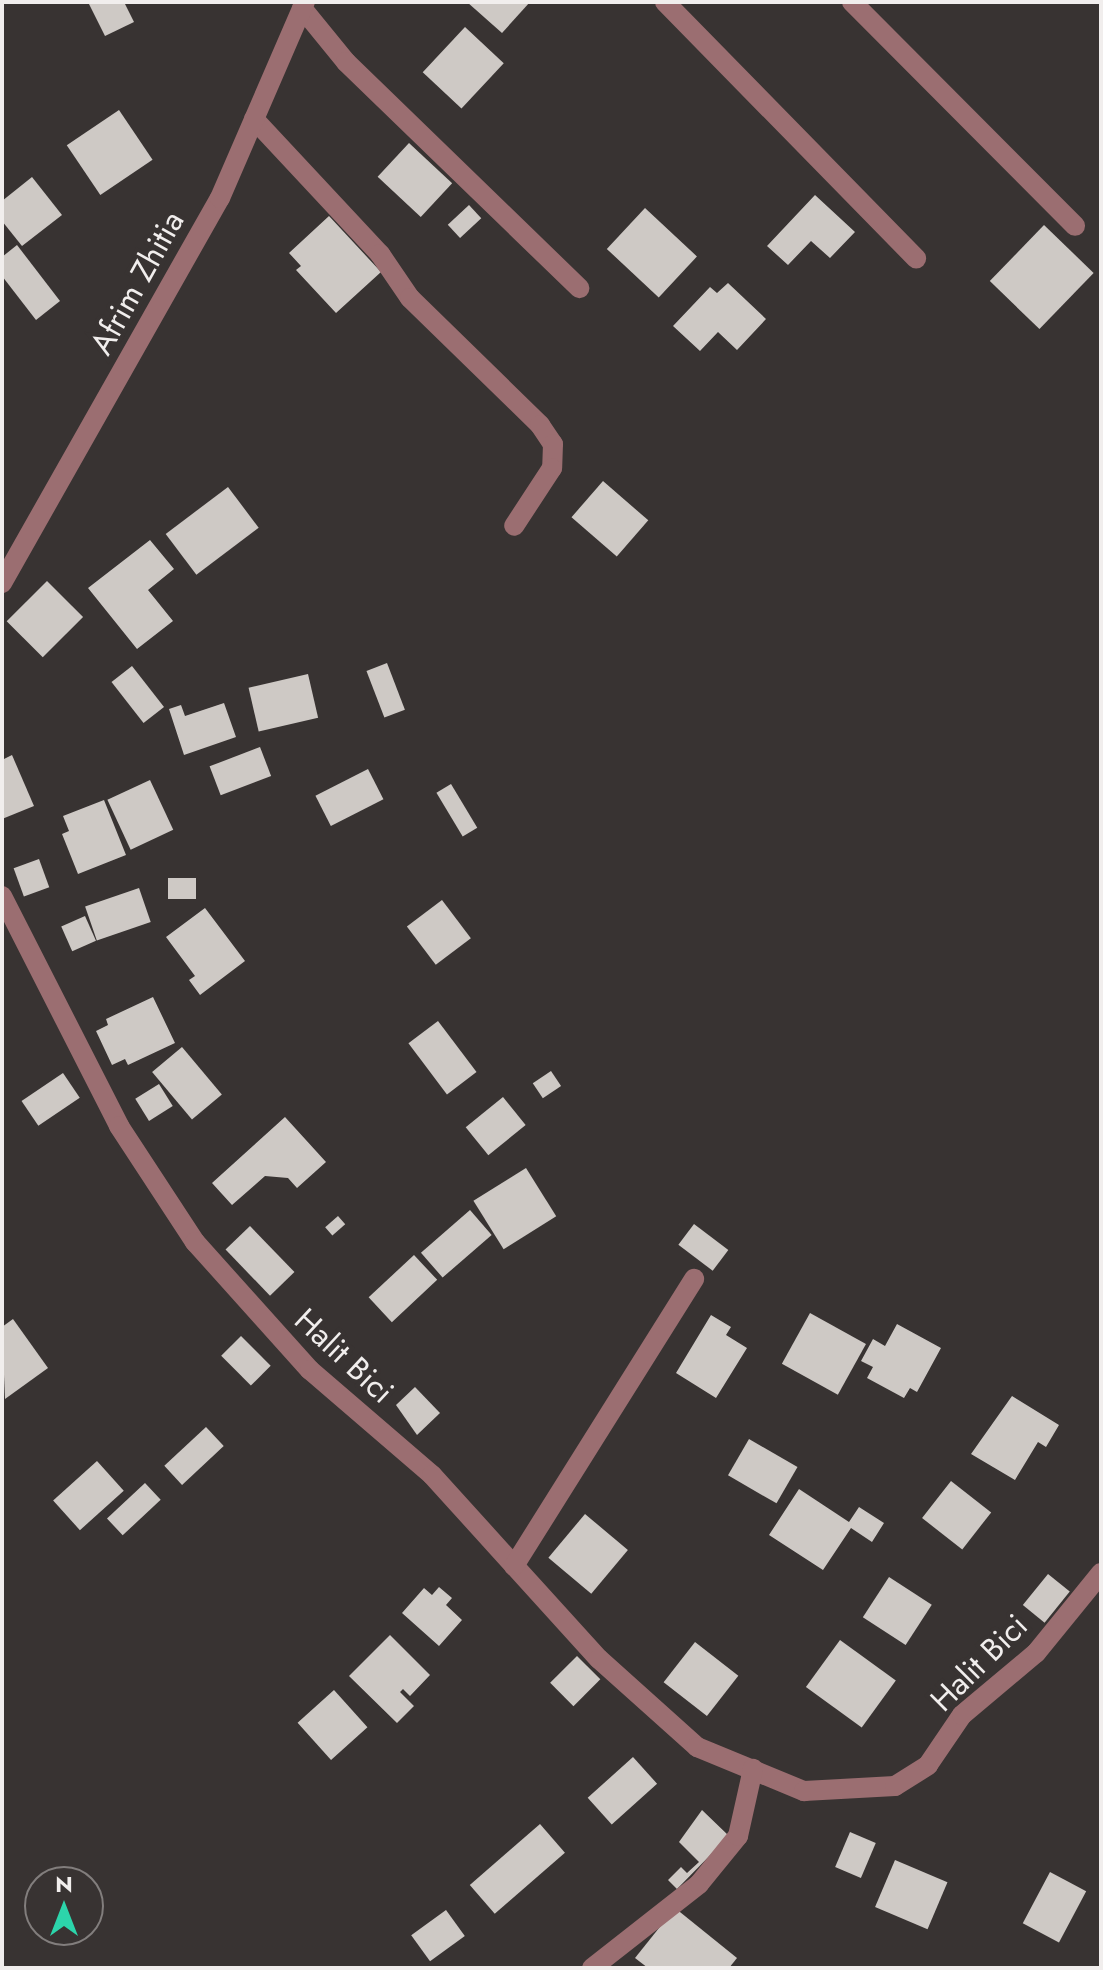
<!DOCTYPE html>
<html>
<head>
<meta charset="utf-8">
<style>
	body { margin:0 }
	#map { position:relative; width:1103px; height:1970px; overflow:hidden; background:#383332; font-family:Jost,sans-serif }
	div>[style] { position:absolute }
	.building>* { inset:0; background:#cec9c5; transform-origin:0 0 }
	.minor>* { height:20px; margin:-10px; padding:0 10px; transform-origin:10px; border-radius:10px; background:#9b6e71 }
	span { translate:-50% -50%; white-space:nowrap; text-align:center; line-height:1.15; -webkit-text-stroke:8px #383332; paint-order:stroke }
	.street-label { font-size:32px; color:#f1eeed }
	.frame { position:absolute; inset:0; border:4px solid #f1eeed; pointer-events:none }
	.north { position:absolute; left:24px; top:1866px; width:80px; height:80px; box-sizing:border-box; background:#383332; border:2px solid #827e7d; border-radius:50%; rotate:0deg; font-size:22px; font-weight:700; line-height:32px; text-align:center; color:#f1eeed }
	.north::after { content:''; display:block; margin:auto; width:28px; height:36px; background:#2cd5ab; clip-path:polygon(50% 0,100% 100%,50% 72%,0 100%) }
</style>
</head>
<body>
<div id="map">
	<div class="building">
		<div style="clip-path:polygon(88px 2px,124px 2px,134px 22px,105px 36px)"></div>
		<div style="clip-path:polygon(467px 2px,530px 2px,502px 33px)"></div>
		<div style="left:465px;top:27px;width:53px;height:62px;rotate:43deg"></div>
		<div style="left:119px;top:110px;width:60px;height:63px;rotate:56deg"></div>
		<div style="left:409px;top:143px;width:59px;height:46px;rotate:43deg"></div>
		<div style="clip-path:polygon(32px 177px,62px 215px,22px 246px,2px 221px,2px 201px)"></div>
		<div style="clip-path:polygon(815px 195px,855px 232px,830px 258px,811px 241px,788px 265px,767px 246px)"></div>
		<div style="left:469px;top:205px;width:18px;height:29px;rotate:47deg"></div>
		<div style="left:645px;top:208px;width:71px;height:56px;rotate:43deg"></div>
		<div style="clip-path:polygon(329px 216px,381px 272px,336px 313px,296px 270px,301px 266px,289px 253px)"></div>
		<div style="left:1044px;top:225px;width:69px;height:78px;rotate:44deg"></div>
		<div style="clip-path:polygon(17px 245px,60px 301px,36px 320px,2px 276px,2px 257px)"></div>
		<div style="clip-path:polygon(728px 283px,766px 319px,737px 350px,718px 332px,700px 351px,673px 326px,710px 287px,717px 293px)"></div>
		<div style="left:603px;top:481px;width:60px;height:48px;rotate:41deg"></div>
		<div style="left:228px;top:487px;width:51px;height:78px;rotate:53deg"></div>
		<div style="clip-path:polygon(150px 540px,174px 569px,148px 590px,173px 621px,137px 649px,88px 588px)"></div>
		<div style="left:47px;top:581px;width:51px;height:57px;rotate:45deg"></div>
		<div style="left:387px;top:663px;width:50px;height:22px;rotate:69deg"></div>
		<div style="left:132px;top:666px;width:52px;height:26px;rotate:52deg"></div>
		<div style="left:308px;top:674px;width:45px;height:61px;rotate:77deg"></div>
		<div style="clip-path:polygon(224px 703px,236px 737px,184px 755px,169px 709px,181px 705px,185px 716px)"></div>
		<div style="left:260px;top:747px;width:31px;height:54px;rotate:69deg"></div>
		<div style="clip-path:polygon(12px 755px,34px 806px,2px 819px,2px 760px)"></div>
		<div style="left:368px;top:769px;width:34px;height:59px;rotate:63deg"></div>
		<div style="left:150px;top:780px;width:55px;height:47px;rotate:65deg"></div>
		<div style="left:451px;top:784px;width:51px;height:17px;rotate:59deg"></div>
		<div style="clip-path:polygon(104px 800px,126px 855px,78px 874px,62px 834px,69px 831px,63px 816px)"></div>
		<div style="left:39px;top:859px;width:30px;height:27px;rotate:70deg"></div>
		<div style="left:168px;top:878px;width:28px;height:21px"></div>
		<div style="left:139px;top:888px;width:36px;height:57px;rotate:71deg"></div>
		<div style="left:442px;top:900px;width:48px;height:44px;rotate:53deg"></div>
		<div style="clip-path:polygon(205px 908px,245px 961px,200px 995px,189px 980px,195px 976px,166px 937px)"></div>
		<div style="left:85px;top:916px;width:27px;height:26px;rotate:66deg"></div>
		<div style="clip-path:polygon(153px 997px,175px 1043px,128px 1065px,125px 1059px,112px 1065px,96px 1031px,108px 1025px,106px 1019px)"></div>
		<div style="left:438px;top:1021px;width:64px;height:37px;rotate:53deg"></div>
		<div style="left:182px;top:1047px;width:62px;height:39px;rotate:50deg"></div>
		<div style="left:551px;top:1071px;width:18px;height:22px;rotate:56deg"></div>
		<div style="left:63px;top:1073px;width:30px;height:50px;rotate:56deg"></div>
		<div style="left:159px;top:1084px;width:26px;height:28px;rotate:58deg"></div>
		<div style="left:503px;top:1097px;width:36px;height:48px;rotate:51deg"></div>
		<div style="clip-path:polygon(285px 1117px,326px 1162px,297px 1188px,288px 1178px,265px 1176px,232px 1205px,212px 1183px)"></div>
		<div style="left:526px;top:1168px;width:57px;height:62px;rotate:58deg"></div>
		<div style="left:470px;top:1210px;width:33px;height:65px;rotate:49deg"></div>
		<div style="left:338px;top:1216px;width:11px;height:17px;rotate:49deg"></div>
		<div style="left:694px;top:1224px;width:43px;height:26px;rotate:37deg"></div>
		<div style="left:250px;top:1226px;width:64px;height:34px;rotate:46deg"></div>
		<div style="left:414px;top:1255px;width:34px;height:62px;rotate:47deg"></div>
		<div style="left:810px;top:1313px;width:64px;height:58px;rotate:29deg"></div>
		<div style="clip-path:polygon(711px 1315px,731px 1327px,726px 1335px,747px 1348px,716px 1398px,676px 1373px)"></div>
		<div style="clip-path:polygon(13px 1319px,48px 1368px,5px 1399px,2px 1327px)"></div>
		<div style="clip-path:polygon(897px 1324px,941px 1348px,917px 1392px,910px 1388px,904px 1398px,867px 1378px,873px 1367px,861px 1361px,873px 1339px,885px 1346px)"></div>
		<div style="left:241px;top:1336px;width:42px;height:28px;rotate:45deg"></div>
		<div style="clip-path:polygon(415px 1387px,440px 1413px,417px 1435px,396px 1405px)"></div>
		<div style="clip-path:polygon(1012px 1396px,1059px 1425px,1046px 1447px,1038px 1442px,1015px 1480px,971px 1454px)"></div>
		<div style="left:206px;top:1427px;width:26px;height:57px;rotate:47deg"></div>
		<div style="left:749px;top:1439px;width:56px;height:42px;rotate:30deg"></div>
		<div style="left:97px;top:1461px;width:40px;height:59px;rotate:48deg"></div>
		<div style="left:951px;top:1481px;width:51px;height:47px;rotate:38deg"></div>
		<div style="left:145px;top:1483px;width:23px;height:52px;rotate:47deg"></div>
		<div style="clip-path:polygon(799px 1489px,849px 1522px,859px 1507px,884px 1523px,872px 1542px,851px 1528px,823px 1570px,769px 1535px)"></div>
		<div style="left:585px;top:1514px;width:56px;height:57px;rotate:40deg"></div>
		<div style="left:1048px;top:1574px;width:28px;height:40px;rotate:39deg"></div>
		<div style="left:889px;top:1577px;width:51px;height:48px;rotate:33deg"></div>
		<div style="clip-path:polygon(439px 1587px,452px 1598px,446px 1605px,462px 1620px,439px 1646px,402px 1613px,424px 1588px,432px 1595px)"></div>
		<div style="clip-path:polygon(390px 1635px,430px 1675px,410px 1696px,403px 1689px,400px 1692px,414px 1706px,397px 1723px,349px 1676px)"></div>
		<div style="left:840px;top:1640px;width:69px;height:58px;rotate:36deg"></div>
		<div style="left:695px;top:1642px;width:55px;height:51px;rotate:38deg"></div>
		<div style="left:577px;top:1656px;width:33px;height:38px;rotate:45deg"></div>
		<div style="left:334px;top:1690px;width:50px;height:49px;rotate:48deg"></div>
		<div style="left:633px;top:1757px;width:36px;height:61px;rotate:48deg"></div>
		<div style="clip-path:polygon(702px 1810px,729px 1836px,677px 1889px,668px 1880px,681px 1867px,687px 1873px,699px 1862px,679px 1842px)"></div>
		<div style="left:540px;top:1824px;width:38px;height:93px;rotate:49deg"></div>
		<div style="left:850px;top:1832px;width:28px;height:38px;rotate:23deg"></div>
		<div style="left:895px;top:1860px;width:57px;height:51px;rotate:23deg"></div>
		<div style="left:1050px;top:1872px;width:41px;height:58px;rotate:28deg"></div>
		<div style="clip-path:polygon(675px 1908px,737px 1958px,729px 1968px,648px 1968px,635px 1958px)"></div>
		<div style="left:446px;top:1910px;width:32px;height:43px;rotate:54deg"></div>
	</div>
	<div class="minor">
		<div style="left:665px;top:2px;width:359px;rotate:45.6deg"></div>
		<div style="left:852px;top:2px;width:316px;rotate:45.1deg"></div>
		<div style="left:302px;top:8px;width:70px;rotate:50.8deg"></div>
		<div style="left:346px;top:62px;width:325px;rotate:44.1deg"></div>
		<div style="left:254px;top:119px;width:185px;rotate:47deg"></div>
		<div style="left:380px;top:254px;width:53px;rotate:55.7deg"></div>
		<div style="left:410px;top:298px;width:182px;rotate:44.3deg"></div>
		<div style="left:540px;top:425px;width:23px;rotate:56deg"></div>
		<div style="left:553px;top:444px;width:24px;rotate:92deg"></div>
		<div style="left:552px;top:468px;width:69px;rotate:123.2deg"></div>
		<div style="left:2px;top:583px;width:442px;rotate:-60.5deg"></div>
		<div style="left:220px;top:198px;width:214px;rotate:-66.6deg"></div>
		<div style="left:2px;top:896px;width:258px;rotate:63deg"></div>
		<div style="left:119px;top:1126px;width:139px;rotate:56.8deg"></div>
		<div style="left:195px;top:1242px;width:172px;rotate:48.1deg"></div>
		<div style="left:310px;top:1370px;width:161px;rotate:40.7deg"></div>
		<div style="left:432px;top:1475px;width:248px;rotate:47.8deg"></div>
		<div style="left:599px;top:1659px;width:132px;rotate:41.9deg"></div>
		<div style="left:697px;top:1747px;width:116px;rotate:22.4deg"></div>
		<div style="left:804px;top:1791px;width:91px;rotate:-3.1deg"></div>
		<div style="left:895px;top:1786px;width:39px;rotate:-32deg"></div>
		<div style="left:928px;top:1765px;width:60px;rotate:-55.8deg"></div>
		<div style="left:962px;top:1715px;width:97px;rotate:-40deg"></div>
		<div style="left:1036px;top:1653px;width:103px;rotate:-50.9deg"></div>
		<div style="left:514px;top:1566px;width:339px;rotate:-57.9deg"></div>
		<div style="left:592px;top:1968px;width:136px;rotate:-38.1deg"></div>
		<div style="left:699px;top:1884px;width:62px;rotate:-50.9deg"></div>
		<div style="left:738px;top:1836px;width:69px;rotate:-77.4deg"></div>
	</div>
	<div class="street-label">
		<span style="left:137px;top:283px;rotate:-61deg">Afrim Zhitia</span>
		<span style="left:344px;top:1356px;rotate:43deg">Halit Bici</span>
		<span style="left:979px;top:1663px;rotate:-45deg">Halit Bici</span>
	</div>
	<div class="frame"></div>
	<div class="north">N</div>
</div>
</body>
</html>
